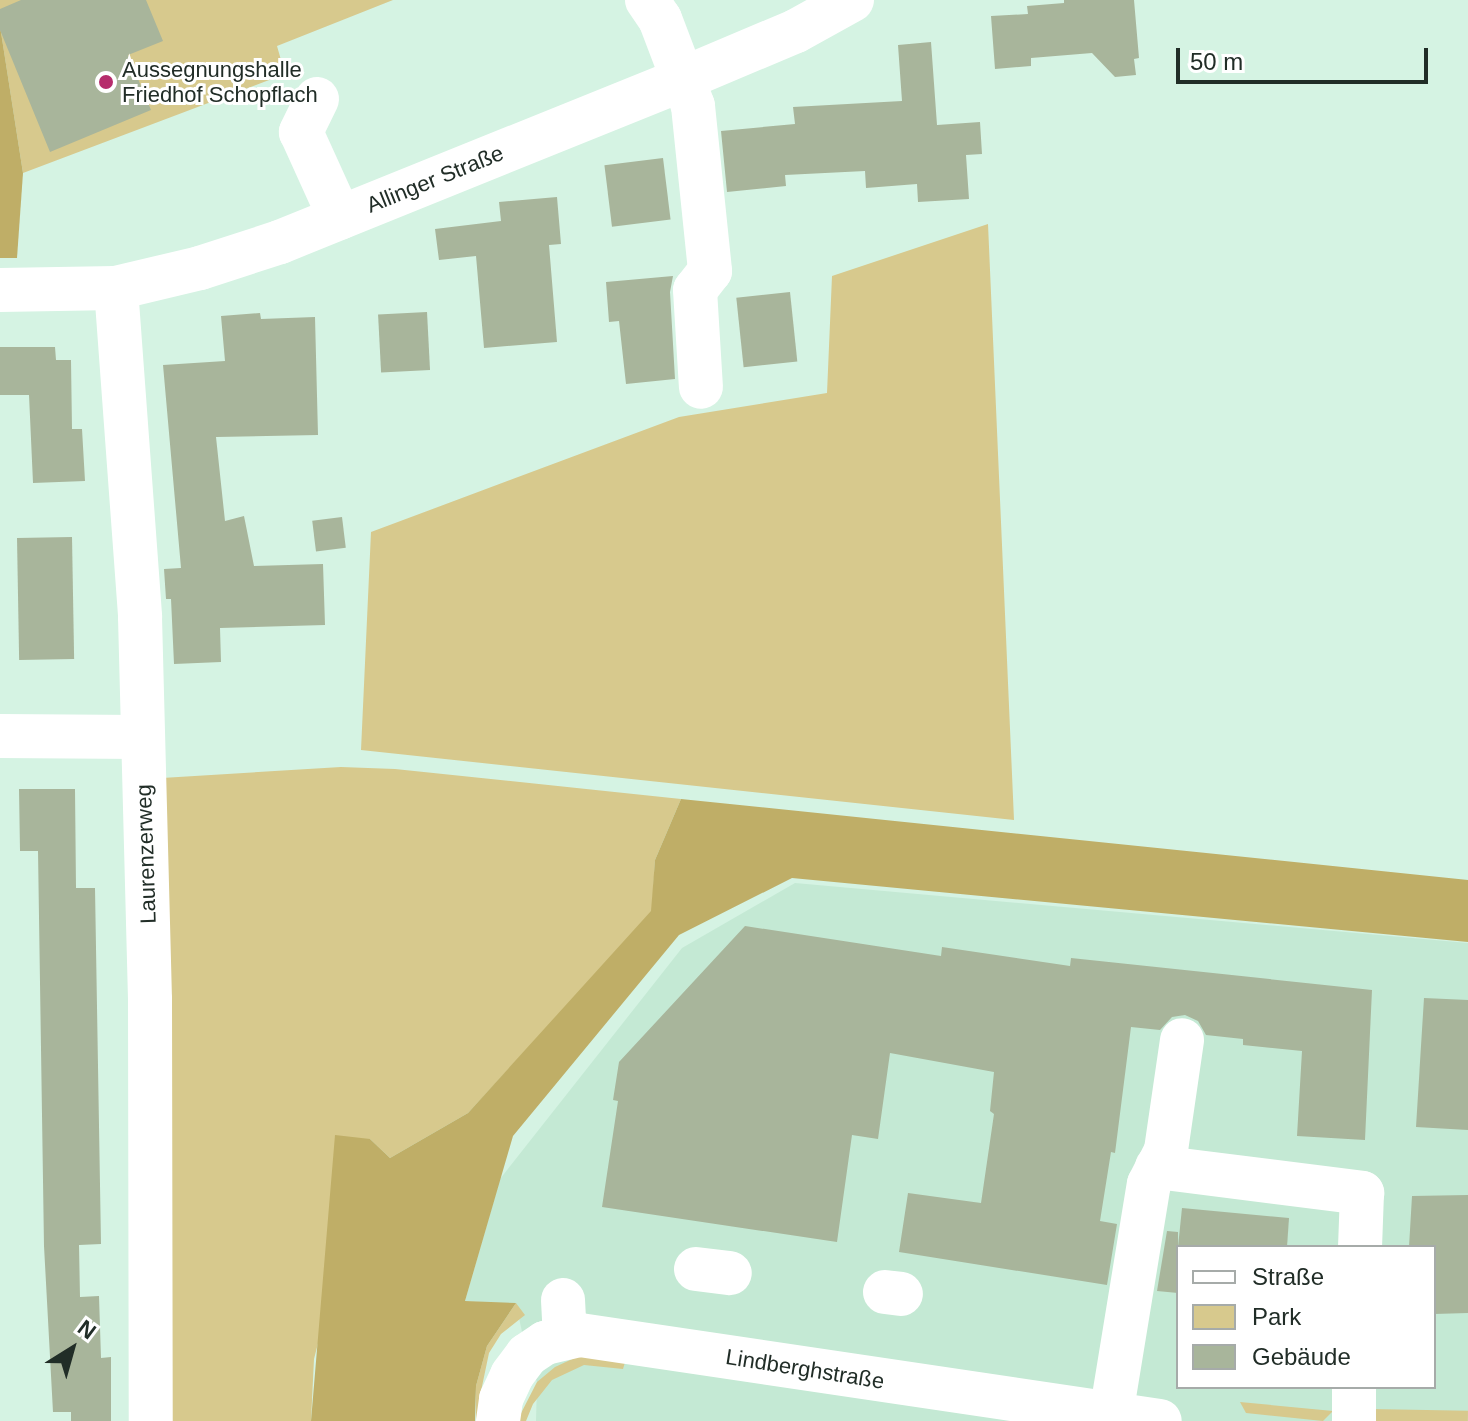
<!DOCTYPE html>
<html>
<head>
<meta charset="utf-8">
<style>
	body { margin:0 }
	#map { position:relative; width:1468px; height:1421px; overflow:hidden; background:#d5f3e3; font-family:Arial,sans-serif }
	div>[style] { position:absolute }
	.built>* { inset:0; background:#c4e9d4 }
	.green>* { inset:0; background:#d7c98d; transform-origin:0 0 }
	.forest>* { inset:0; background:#bfae67 }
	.building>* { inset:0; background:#a8b59b; transform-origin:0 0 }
	.minor>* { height:44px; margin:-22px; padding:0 22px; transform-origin:22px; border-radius:22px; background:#fff }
	.dots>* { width:22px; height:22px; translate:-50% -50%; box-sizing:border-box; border:4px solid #fff; border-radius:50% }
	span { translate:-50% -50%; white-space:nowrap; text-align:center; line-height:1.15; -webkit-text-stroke:6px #fff; paint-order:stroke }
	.poi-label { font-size:22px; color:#212d27 }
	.left { translate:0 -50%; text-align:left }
	.street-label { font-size:22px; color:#212d27 }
	.legend { position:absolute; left:1176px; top:1245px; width:260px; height:144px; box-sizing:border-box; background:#fff; border:2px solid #a6aba9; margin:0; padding:10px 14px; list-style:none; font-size:24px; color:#212d27 }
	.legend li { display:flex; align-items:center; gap:16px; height:40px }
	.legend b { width:40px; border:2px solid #a6aba9 }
	.north { position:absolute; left:32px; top:1309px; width:80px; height:80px; -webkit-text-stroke:6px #fff; paint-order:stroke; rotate:37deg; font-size:22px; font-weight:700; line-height:32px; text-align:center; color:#212d27 }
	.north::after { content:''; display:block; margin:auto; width:28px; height:36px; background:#212d27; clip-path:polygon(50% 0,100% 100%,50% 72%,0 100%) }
	.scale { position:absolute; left:1176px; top:48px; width:252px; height:36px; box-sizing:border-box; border:4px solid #212d27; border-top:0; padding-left:10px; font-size:24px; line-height:28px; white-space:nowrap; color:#212d27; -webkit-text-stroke:6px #fff; paint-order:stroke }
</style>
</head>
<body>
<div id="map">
	<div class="built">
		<div style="clip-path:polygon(evenodd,795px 883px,1468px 943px,1468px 1421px,536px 1421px,537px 1382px,527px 1355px,516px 1304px,465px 1301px,500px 1179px,682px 948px,795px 883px,1178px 1247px,1434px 1247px,1434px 1387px,1178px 1387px,1178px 1247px)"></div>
	</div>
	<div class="green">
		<div style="clip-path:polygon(0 0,393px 0,277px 46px,285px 74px,23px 173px,0 26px)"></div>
		<div style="clip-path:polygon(988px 224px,1014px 820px,361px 750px,371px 532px,679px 417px,827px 393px,832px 276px)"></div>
		<div style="clip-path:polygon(341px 767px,395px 769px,681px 799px,655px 860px,652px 911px,621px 947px,468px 1113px,390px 1158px,370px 1139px,314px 1359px,311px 1421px,163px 1421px,162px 778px)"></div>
		<div style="clip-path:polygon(516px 1303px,525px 1315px,501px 1334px,489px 1353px,480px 1396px,480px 1421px,476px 1421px,476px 1386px,487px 1346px)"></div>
		<div style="clip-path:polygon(581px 1355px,626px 1359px,623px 1369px,584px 1365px,552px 1380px,533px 1404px,526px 1421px,517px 1421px,537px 1382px,555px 1367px)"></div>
		<div style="clip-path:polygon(1240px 1402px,1333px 1411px,1323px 1421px,1246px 1413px)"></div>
		<div style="left:1370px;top:1409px;width:98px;height:13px;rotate:1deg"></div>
	</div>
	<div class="forest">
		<div style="clip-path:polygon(0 26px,23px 173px,17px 258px,0 258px)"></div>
		<div style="clip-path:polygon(681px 799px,1468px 880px,1468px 942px,792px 878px,679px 935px,513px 1136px,465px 1301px,516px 1303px,487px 1346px,476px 1386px,475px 1421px,311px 1421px,335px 1135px,370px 1139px,390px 1158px,468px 1113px,651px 911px,655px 860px)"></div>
	</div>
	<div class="building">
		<div style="clip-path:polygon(21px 0,146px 0,163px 41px,128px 55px,151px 110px,50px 152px,0 30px,0 9px)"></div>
		<div style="clip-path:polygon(1064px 0,1134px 0,1139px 58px,1134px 59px,1136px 75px,1115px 77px,1092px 53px,1031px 58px,1031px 66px,995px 69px,991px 16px,1028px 14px,1027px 6px,1064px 3px)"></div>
		<div style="clip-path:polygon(931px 42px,937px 125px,980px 122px,982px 154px,966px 155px,969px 199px,918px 202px,917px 184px,866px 188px,865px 171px,785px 175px,786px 186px,727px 192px,721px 131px,795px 124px,793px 107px,902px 101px,898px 45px)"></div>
		<div style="left:663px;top:158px;width:62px;height:59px;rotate:83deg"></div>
		<div style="clip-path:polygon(557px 197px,561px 244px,549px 245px,557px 342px,484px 348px,476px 256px,439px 260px,435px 229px,501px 221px,499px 202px)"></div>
		<div style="clip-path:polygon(673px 276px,670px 292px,675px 379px,626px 384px,619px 321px,609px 322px,606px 282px)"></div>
		<div style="left:790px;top:292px;width:70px;height:54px;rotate:84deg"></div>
		<div style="left:427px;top:312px;width:58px;height:49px;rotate:87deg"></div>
		<div style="clip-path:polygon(260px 313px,261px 319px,315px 317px,318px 435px,216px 437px,225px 521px,244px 516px,254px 566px,323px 564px,325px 625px,220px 628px,221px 662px,174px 664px,171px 599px,166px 599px,164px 569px,181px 568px,163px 365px,225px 361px,221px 316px)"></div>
		<div style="clip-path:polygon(0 347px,55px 347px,56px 360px,71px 360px,72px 429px,82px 429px,85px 481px,33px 483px,29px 395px,0 395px)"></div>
		<div style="left:342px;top:517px;width:31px;height:30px;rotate:83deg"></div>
		<div style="left:72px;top:537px;width:122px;height:55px;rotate:89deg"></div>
		<div style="clip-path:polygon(19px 789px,75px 789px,76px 888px,95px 888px,101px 1244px,79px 1245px,80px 1297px,99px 1296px,101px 1358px,111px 1357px,111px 1421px,71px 1421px,71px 1412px,53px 1412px,44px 1246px,38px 851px,20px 851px)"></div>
		<div style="clip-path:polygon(745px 926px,941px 956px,942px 947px,1070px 966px,1071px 958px,1372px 990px,1365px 1140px,1297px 1136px,1302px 1051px,1243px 1045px,1243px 1039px,1206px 1035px,1198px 1021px,1185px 1015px,1172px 1017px,1160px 1030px,1131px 1027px,1115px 1153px,1111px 1152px,1100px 1221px,1117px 1224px,1107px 1285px,899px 1252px,908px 1193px,981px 1203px,994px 1114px,990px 1111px,994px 1072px,890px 1053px,878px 1139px,852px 1135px,837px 1242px,602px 1207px,618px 1101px,613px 1100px,619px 1062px)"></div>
		<div style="clip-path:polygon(1424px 998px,1468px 1000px,1468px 1130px,1416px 1127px)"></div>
		<div style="clip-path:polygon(1468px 1195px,1468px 1313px,1434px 1314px,1434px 1247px,1409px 1247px,1412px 1196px)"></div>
		<div style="clip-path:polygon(1182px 1208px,1289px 1218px,1287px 1247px,1178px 1247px)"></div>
		<div style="clip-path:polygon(1167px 1231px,1178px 1232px,1178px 1293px,1157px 1291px)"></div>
	</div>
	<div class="minor">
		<div style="left:647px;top:0;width:23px;rotate:56deg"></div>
		<div style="left:660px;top:19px;width:93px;rotate:69.2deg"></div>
		<div style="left:693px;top:106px;width:166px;rotate:84.1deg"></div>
		<div style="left:710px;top:271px;width:24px;rotate:128deg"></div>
		<div style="left:695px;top:290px;width:97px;rotate:86.5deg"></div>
		<div style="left:317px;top:99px;width:37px;rotate:116deg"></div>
		<div style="left:301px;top:132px;width:94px;rotate:65.6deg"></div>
		<div style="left:116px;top:288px;width:330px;rotate:85.8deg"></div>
		<div style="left:140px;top:617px;width:383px;rotate:88.5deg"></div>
		<div style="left:150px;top:1000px;width:421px;rotate:89.9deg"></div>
		<div style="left:0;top:290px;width:116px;rotate:-1deg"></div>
		<div style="left:116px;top:288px;width:86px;rotate:-13.4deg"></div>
		<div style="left:200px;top:268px;width:84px;rotate:-18deg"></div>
		<div style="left:280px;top:242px;width:419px;rotate:-22deg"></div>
		<div style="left:668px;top:85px;width:139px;rotate:-22.9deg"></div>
		<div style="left:796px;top:31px;width:64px;rotate:-29deg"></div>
		<div style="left:0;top:736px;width:141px;rotate:0.4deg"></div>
		<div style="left:1157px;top:1167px;width:207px;rotate:7.2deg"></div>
		<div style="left:1362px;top:1193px;width:54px;rotate:92.1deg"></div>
		<div style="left:696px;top:1269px;width:34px;rotate:7deg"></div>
		<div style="left:885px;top:1292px;width:16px;rotate:7deg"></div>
		<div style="left:563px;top:1300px;width:37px;rotate:87deg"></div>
		<div style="left:1111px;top:1415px;width:234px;rotate:-80.7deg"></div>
		<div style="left:1149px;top:1184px;width:38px;rotate:-63deg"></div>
		<div style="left:1166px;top:1150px;width:111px;rotate:-81.7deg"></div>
		<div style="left:498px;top:1421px;width:22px;rotate:-82deg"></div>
		<div style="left:501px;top:1399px;width:26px;rotate:-65deg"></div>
		<div style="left:512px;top:1375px;width:25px;rotate:-53deg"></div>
		<div style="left:527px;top:1355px;width:22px;rotate:-34deg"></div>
		<div style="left:545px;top:1343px;width:36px;rotate:-13deg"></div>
		<div style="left:580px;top:1335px;width:586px;rotate:8.43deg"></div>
		<div style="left:1354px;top:1421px;width:34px;rotate:-90deg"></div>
	</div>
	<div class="dots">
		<div style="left:106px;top:82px;background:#b62d6c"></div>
	</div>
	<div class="poi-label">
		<span class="left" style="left:122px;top:82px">Aussegnungshalle<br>Friedhof Schopflach</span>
	</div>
	<div class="street-label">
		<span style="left:435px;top:179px;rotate:-22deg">Allinger Straße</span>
		<span style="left:146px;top:854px;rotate:-92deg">Laurenzerweg</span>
		<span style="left:805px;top:1369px;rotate:9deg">Lindberghstraße</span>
	</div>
	<ul class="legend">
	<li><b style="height:10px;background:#fff"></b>Straße</li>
	<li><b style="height:22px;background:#d7c98d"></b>Park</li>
	<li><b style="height:22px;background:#a8b59b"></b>Gebäude</li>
	</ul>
	<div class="north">N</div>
	<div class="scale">50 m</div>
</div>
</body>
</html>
